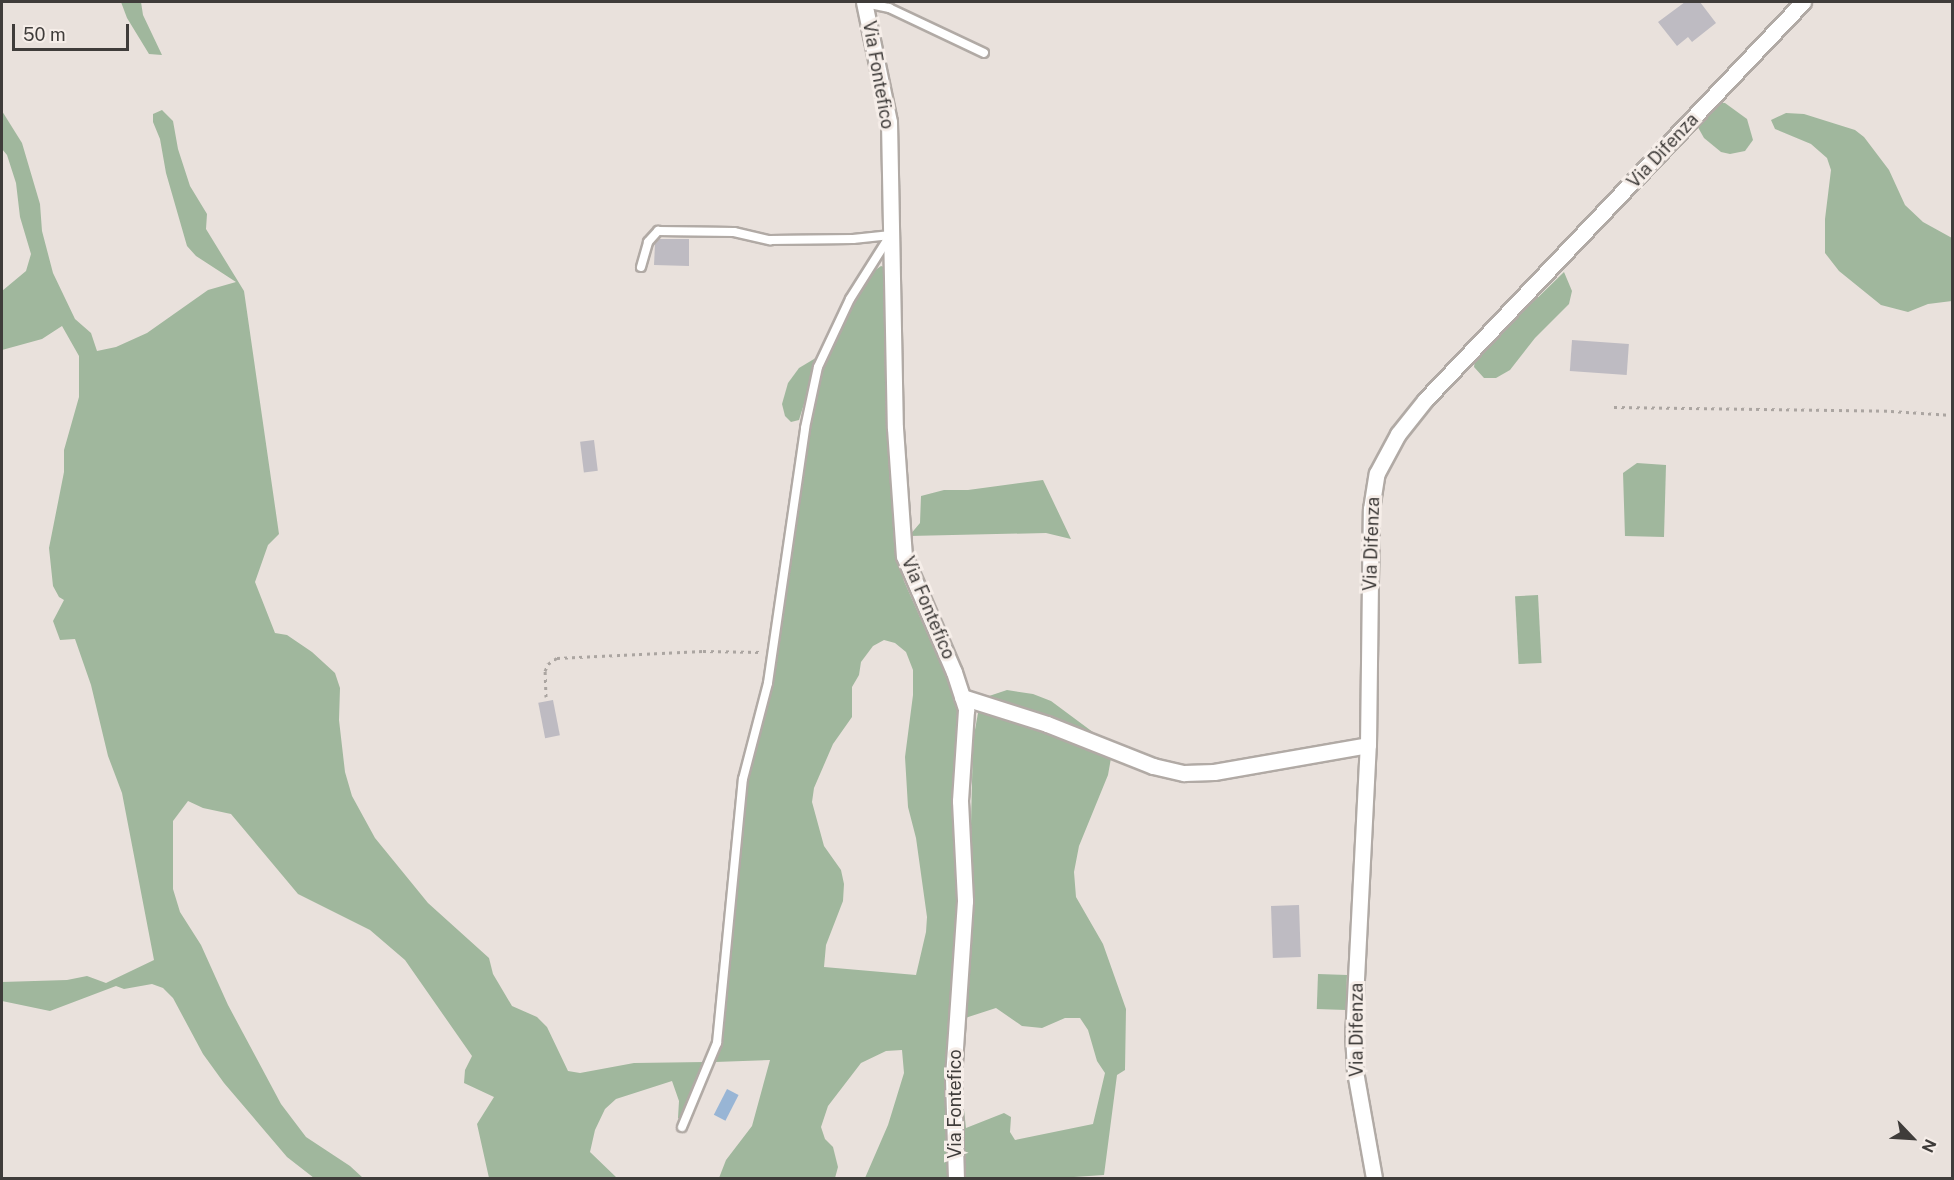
<!DOCTYPE html>
<html>
<head>
<meta charset="utf-8">
<style>
	body { margin:0 }
	#map { position:relative; width:1954px; height:1180px; overflow:hidden; background:#e9e1dc; font-family:"Public Sans",sans-serif }
	div>[style] { position:absolute }
	.green>* { inset:0; background:#a0b79d; transform-origin:0 0 }
	.water>* { inset:0; background:#98b5d5; transform-origin:0 0 }
	.building>* { inset:0; background:#bebbc2; transform-origin:0 0 }
	.path>* { height:3px; margin-top:-1.5px; transform-origin:0; background:repeating-linear-gradient(90deg,#aba5a1 0 3px,transparent 0 7.5px) }
	.roads { filter:drop-shadow(2px 0 #b1aaa5) drop-shadow(-2px 0 #b1aaa5) drop-shadow(0 2px #b1aaa5) drop-shadow(0 -2px #b1aaa5) }
	.service>* { height:8px; margin:-4px; padding:0 4px; transform-origin:4px; border-radius:4px; background:#fff }
	.minor>* { height:15px; margin:-7.5px; padding:0 7.5px; transform-origin:7.5px; border-radius:7.5px; background:#fff }
	span { translate:-50% -50%; white-space:nowrap; text-align:center; line-height:1.15; -webkit-text-stroke:6px #f6eee9; paint-order:stroke }
	.street-label { font-size:18px; color:#3f3c3a }
	.frame { position:absolute; inset:0; border:3px solid #3f3c3a; pointer-events:none }
	.north { position:absolute; left:1882px; top:1108px; width:60px; height:60px; -webkit-text-stroke:4px #f6eee9; paint-order:stroke; rotate:115deg; font-size:16px; font-weight:700; line-height:24px; text-align:center; color:#3f3c3a }
	.north::after { content:''; display:block; margin:auto; width:21px; height:27px; background:#3f3c3a; clip-path:polygon(50% 0,100% 100%,50% 72%,0 100%) }
	.scale { position:absolute; left:12px; top:24px; width:117px; height:27px; box-sizing:border-box; border:3px solid #3f3c3a; border-top:0; padding-left:8px; font-size:18px; line-height:21px; white-space:nowrap; color:#3f3c3a; -webkit-text-stroke:4px #f6eee9; paint-order:stroke }
</style>
</head>
<body>
<div id="map">
	<div class="green">
		<div style="clip-path:polygon(121px 2px,141px 2px,143px 15px,162px 55px,149px 54px,127px 18px)"></div>
		<div style="clip-path:polygon(1714px 102px,1725px 103px,1747px 119px,1753px 140px,1745px 151px,1730px 154px,1721px 152px,1704px 138px,1695px 122px)"></div>
		<div style="clip-path:polygon(162px 110px,173px 121px,178px 149px,190px 186px,207px 214px,206px 229px,244px 291px,279px 534px,268px 545px,255px 582px,275px 633px,287px 635px,312px 652px,335px 673px,340px 688px,339px 720px,345px 772px,352px 796px,375px 838px,428px 903px,489px 958px,493px 974px,512px 1006px,537px 1017px,547px 1027px,568px 1071px,580px 1073px,634px 1063px,705px 1062px,682px 1121px,678px 1118px,679px 1101px,672px 1081px,616px 1099px,605px 1109px,595px 1130px,590px 1152px,617px 1178px,489px 1178px,477px 1124px,494px 1097px,464px 1083px,465px 1070px,472px 1056px,405px 960px,370px 930px,298px 894px,231px 814px,203px 808px,188px 801px,173px 821px,173px 889px,180px 912px,201px 945px,228px 1005px,281px 1104px,306px 1137px,350px 1166px,363px 1178px,314px 1178px,287px 1157px,224px 1083px,203px 1054px,173px 998px,163px 988px,152px 984px,124px 989px,116px 986px,50px 1011px,2px 1001px,2px 982px,67px 980px,87px 976px,106px 983px,154px 960px,122px 793px,108px 756px,91px 685px,75px 639px,60px 640px,53px 621px,64px 600px,59px 597px,53px 586px,49px 548px,64px 472px,64px 450px,79px 397px,79px 356px,62px 326px,42px 339px,2px 350px,2px 291px,26px 271px,31px 254px,20px 217px,16px 183px,7px 155px,2px 149px,2px 111px,22px 143px,40px 204px,42px 231px,53px 273px,75px 319px,91px 333px,97px 351px,116px 347px,147px 333px,208px 290px,236px 282px,196px 256px,187px 246px,166px 173px,160px 139px,153px 122px,153px 114px)"></div>
		<div style="clip-path:polygon(1786px 113px,1804px 114px,1855px 130px,1864px 137px,1889px 170px,1905px 205px,1923px 222px,1952px 238px,1952px 301px,1928px 304px,1908px 312px,1881px 305px,1839px 271px,1825px 253px,1825px 219px,1831px 170px,1827px 158px,1811px 144px,1775px 129px,1771px 120px)"></div>
		<div style="clip-path:polygon(evenodd,881px 266px,887px 268px,894px 544px,904px 581px,961px 710px,960px 914px,949px 1025px,947px 1178px,865px 1178px,888px 1125px,904px 1073px,902px 1050px,886px 1051px,861px 1063px,828px 1106px,821px 1127px,825px 1139px,833px 1147px,838px 1167px,835px 1178px,719px 1178px,726px 1160px,752px 1126px,770px 1060px,715px 1062px,731px 934px,744px 788px,770px 682px,790px 535px,819px 370px,856px 295px,874px 271px,881px 266px,884px 640px,895px 643px,906px 652px,913px 670px,913px 695px,905px 757px,908px 807px,916px 838px,927px 917px,926px 932px,916px 975px,824px 967px,826px 945px,843px 901px,844px 884px,841px 870px,824px 846px,812px 802px,814px 788px,833px 744px,852px 717px,852px 687px,859px 675px,861px 662px,873px 646px,884px 640px)"></div>
		<div style="clip-path:polygon(1564px 272px,1572px 291px,1569px 304px,1535px 338px,1510px 370px,1496px 378px,1484px 378px,1474px 367px,1475px 359px)"></div>
		<div style="clip-path:polygon(819px 356px,799px 420px,791px 422px,785px 416px,782px 404px,788px 383px,799px 368px)"></div>
		<div style="clip-path:polygon(1637px 463px,1666px 465px,1664px 537px,1625px 536px,1623px 473px)"></div>
		<div style="clip-path:polygon(1043px 480px,1071px 539px,1046px 533px,909px 536px,920px 523px,921px 496px,944px 490px,968px 490px)"></div>
		<div style="left:1538px;top:595px;width:68px;height:23px;rotate:87deg"></div>
		<div style="clip-path:polygon(1007px 690px,1033px 694px,1051px 701px,1113px 747px,1108px 775px,1079px 846px,1074px 872px,1076px 897px,1103px 944px,1126px 1009px,1125px 1070px,1117px 1075px,1104px 1175px,1059px 1178px,958px 1178px,958px 1081px,962px 1092px,966px 1128px,1004px 1113px,1011px 1117px,1010px 1132px,1015px 1140px,1093px 1124px,1105px 1073px,1097px 1061px,1088px 1030px,1080px 1018px,1065px 1018px,1042px 1028px,1022px 1026px,996px 1008px,959px 1020px,969px 907px,973px 741px,978px 713px,986px 697px)"></div>
		<div style="left:1318px;top:974px;width:29px;height:35px;rotate:2deg"></div>
	</div>
	<div class="water">
		<div style="left:727px;top:1089px;width:13px;height:29px;rotate:27deg"></div>
	</div>
	<div class="building">
		<div style="clip-path:polygon(1685px 2px,1700px 2px,1716px 23px,1692px 42px,1688px 37px,1677px 46px,1658px 22px)"></div>
		<div style="clip-path:polygon(659px 239px,689px 239px,689px 266px,654px 265px,655px 244px)"></div>
		<div style="left:1572px;top:340px;width:57px;height:31px;rotate:4deg"></div>
		<div style="left:594px;top:440px;width:31px;height:14px;rotate:83deg"></div>
		<div style="left:553px;top:700px;width:36px;height:15px;rotate:79deg"></div>
		<div style="left:1299px;top:905px;width:52px;height:28px;rotate:88deg"></div>
	</div>
	<div class="path">
		<div style="left:1614px;top:407px;width:277px;rotate:0.8deg"></div>
		<div style="left:1891px;top:411px;width:61px;rotate:3.8deg"></div>
		<div style="left:546px;top:697px;width:26px;rotate:-92deg"></div>
		<div style="left:545px;top:671px;width:8px;rotate:-67deg"></div>
		<div style="left:548px;top:664px;width:11px;rotate:-34deg"></div>
		<div style="left:557px;top:658px;width:146px;rotate:-2.7deg"></div>
		<div style="left:703px;top:651px;width:58px;rotate:1deg"></div>
	</div>
	<div class="roads">
		<div class="service">
			<div style="left:865px;top:3px;width:25px;rotate:12deg"></div>
			<div style="left:889px;top:8px;width:105px;rotate:25.3deg"></div>
			<div style="left:641px;top:267px;width:26px;rotate:-74deg"></div>
			<div style="left:648px;top:242px;width:15px;rotate:-48deg"></div>
			<div style="left:658px;top:231px;width:76px;rotate:0.8deg"></div>
			<div style="left:734px;top:232px;width:37px;rotate:13deg"></div>
			<div style="left:770px;top:240px;width:83px;rotate:-0.7deg"></div>
			<div style="left:853px;top:239px;width:38px;rotate:-6deg"></div>
			<div style="left:682px;top:1127px;width:91px;rotate:-67.4deg"></div>
			<div style="left:717px;top:1043px;width:265px;rotate:-84.4deg"></div>
			<div style="left:743px;top:779px;width:99px;rotate:-75.4deg"></div>
			<div style="left:768px;top:683px;width:258px;rotate:-81.7deg"></div>
			<div style="left:805px;top:428px;width:62px;rotate:-78deg"></div>
			<div style="left:818px;top:367px;width:75px;rotate:-64.8deg"></div>
			<div style="left:850px;top:299px;width:71px;rotate:-57.7deg"></div>
		</div>
		<div class="minor">
			<div style="left:864px;top:2px;width:123px;rotate:78.2deg"></div>
			<div style="left:889px;top:122px;width:306px;rotate:88.9deg"></div>
			<div style="left:895px;top:428px;width:128px;rotate:86deg"></div>
			<div style="left:904px;top:556px;width:126px;rotate:66.7deg"></div>
			<div style="left:954px;top:672px;width:40px;rotate:72deg"></div>
			<div style="left:966px;top:710px;width:91px;rotate:93.8deg"></div>
			<div style="left:960px;top:801px;width:100px;rotate:87.1deg"></div>
			<div style="left:965px;top:901px;width:177px;rotate:93.9deg"></div>
			<div style="left:953px;top:1078px;width:100px;rotate:88.3deg"></div>
			<div style="left:962px;top:697px;width:89px;rotate:17.6deg"></div>
			<div style="left:1047px;top:724px;width:114px;rotate:21.6deg"></div>
			<div style="left:1153px;top:766px;width:32px;rotate:13deg"></div>
			<div style="left:1184px;top:773px;width:30px;rotate:-2deg"></div>
			<div style="left:1214px;top:772px;width:156px;rotate:-9.9deg"></div>
			<div style="left:1374px;top:1178px;width:109px;rotate:-100.1deg"></div>
			<div style="left:1355px;top:1071px;width:33px;rotate:-93deg"></div>
			<div style="left:1353px;top:1038px;width:293px;rotate:-87.1deg"></div>
			<div style="left:1368px;top:745px;width:236px;rotate:-89.3deg"></div>
			<div style="left:1371px;top:509px;width:36px;rotate:-81deg"></div>
			<div style="left:1377px;top:473px;width:44px;rotate:-61.7deg"></div>
			<div style="left:1398px;top:434px;width:43px;rotate:-51.5deg"></div>
			<div style="left:1425px;top:400px;width:549px;rotate:-46.48deg"></div>
		</div>
	</div>
	<div class="street-label">
		<span style="left:878px;top:75px;rotate:80deg">Via Fontefico</span>
		<span style="left:1663px;top:151px;rotate:-47deg">Via Difenza</span>
		<span style="left:1372px;top:544px;rotate:-88deg">Via Difenza</span>
		<span style="left:928px;top:608px;rotate:67deg">Via Fontefico</span>
		<span style="left:1357px;top:1030px;rotate:-90deg">Via Difenza</span>
		<span style="left:955px;top:1104px;rotate:-90deg">Via Fontefico</span>
	</div>
	<div class="frame"></div>
	<div class="north">N</div>
	<div class="scale">50 m</div>
</div>
</body>
</html>
